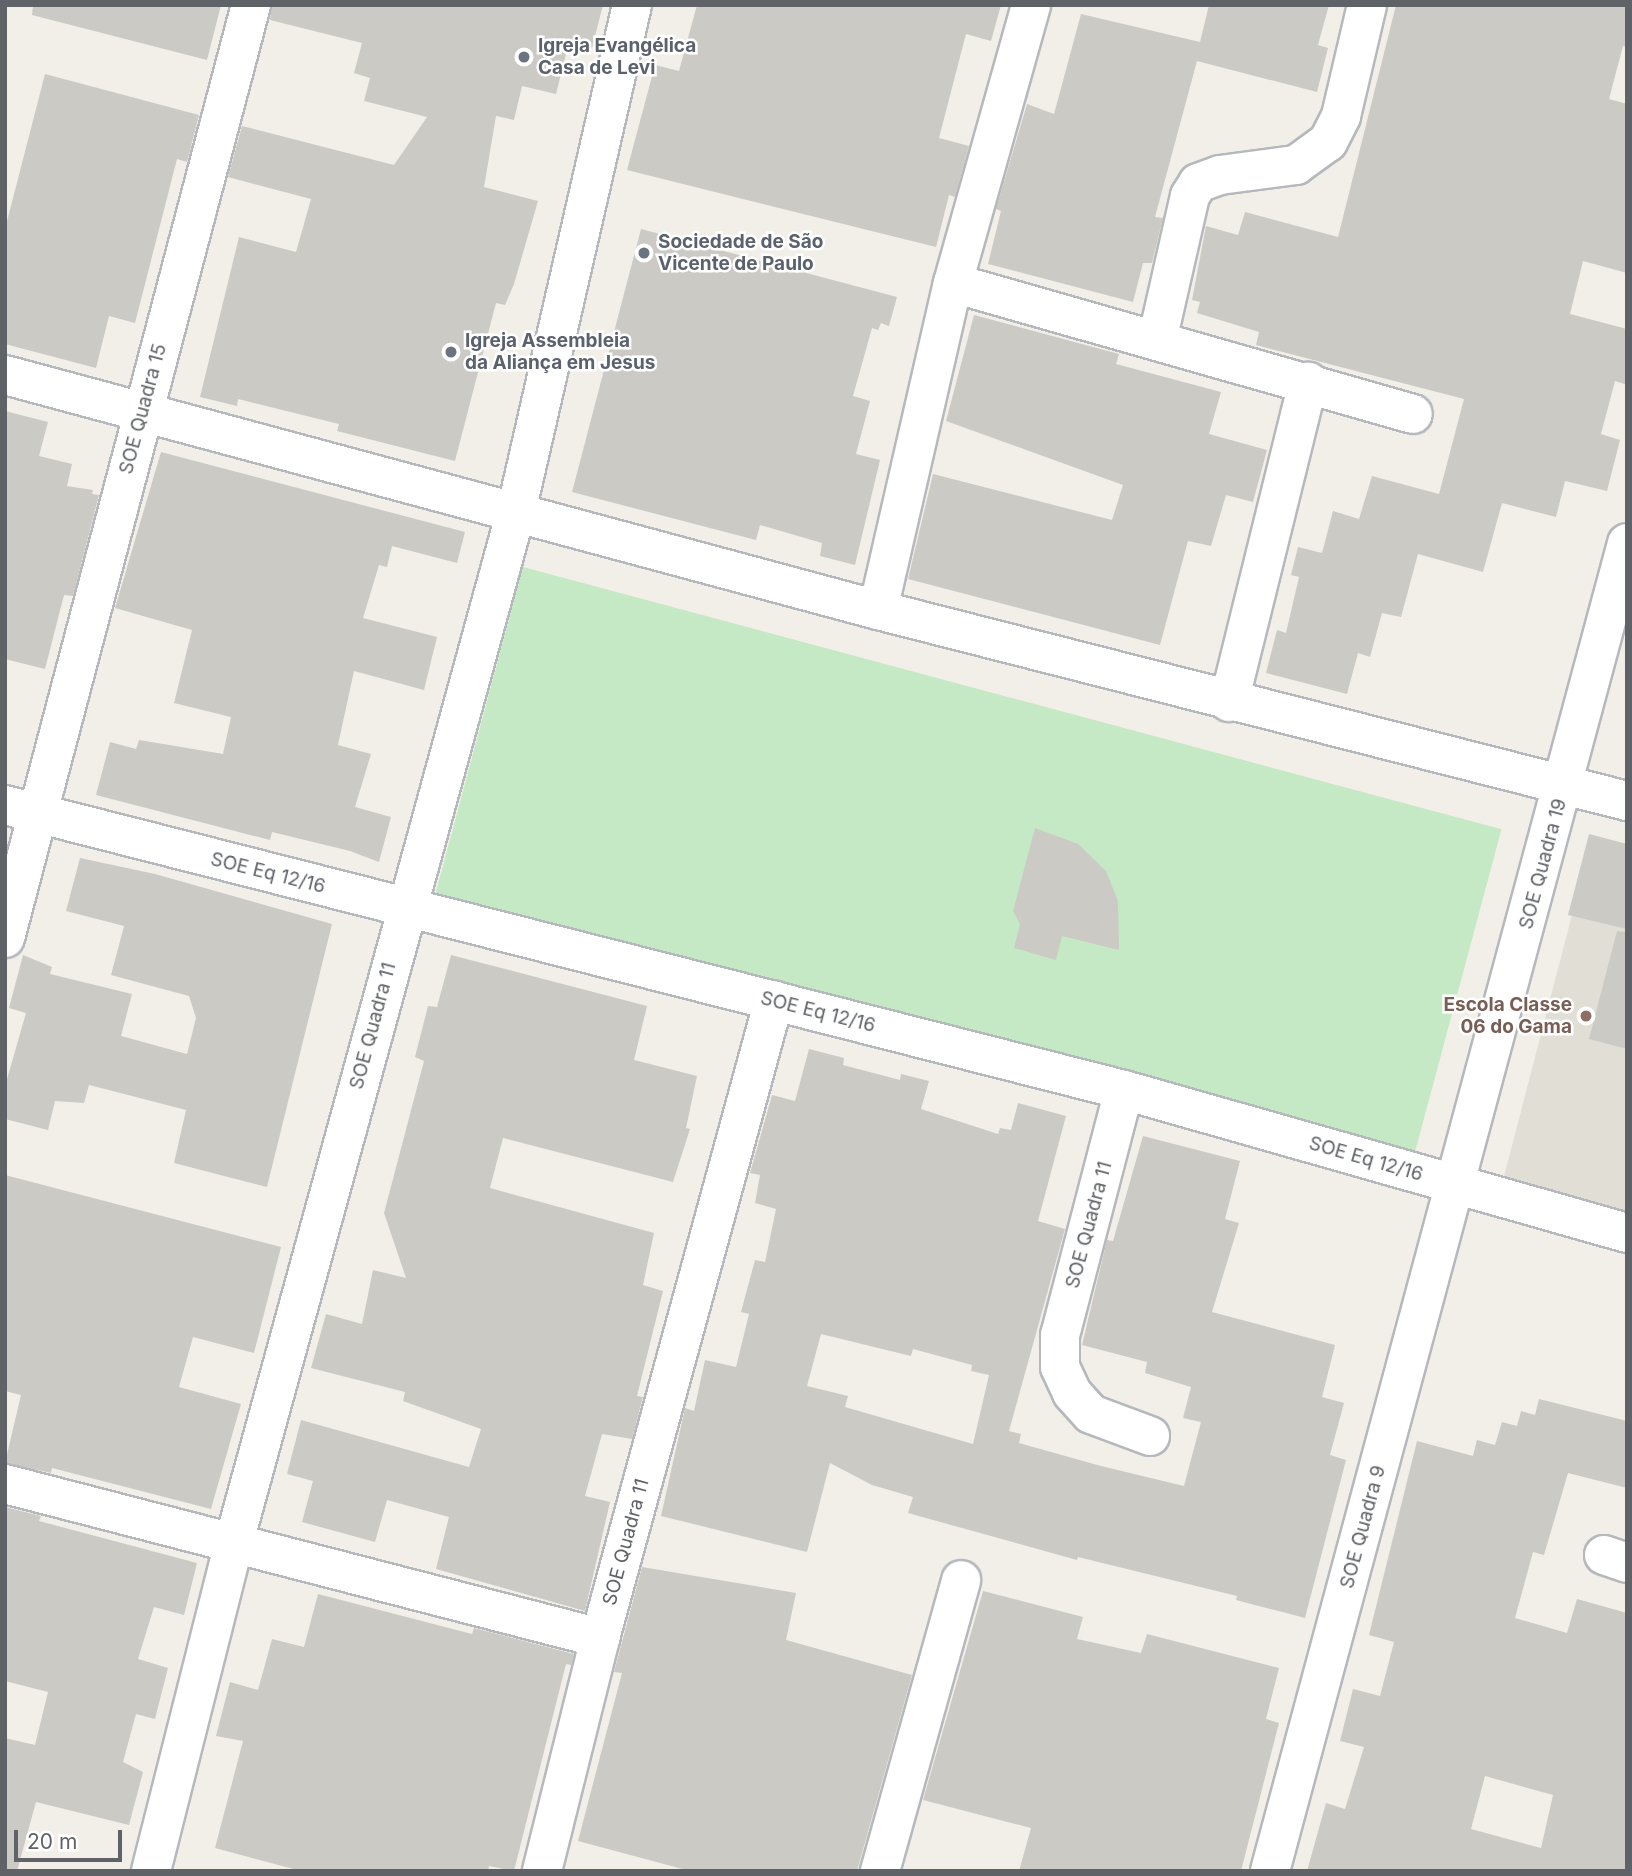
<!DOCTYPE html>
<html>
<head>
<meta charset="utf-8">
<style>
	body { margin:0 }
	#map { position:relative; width:1632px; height:1876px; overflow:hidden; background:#f1efe8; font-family:Inter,sans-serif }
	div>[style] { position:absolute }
	.education>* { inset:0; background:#e1ded6 }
	.green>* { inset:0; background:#c5e8c5; transform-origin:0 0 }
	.building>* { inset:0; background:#cccac5 }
	.roads { filter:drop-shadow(2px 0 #b5b8bc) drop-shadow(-2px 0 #b5b8bc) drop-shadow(0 2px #b5b8bc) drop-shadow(0 -2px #b5b8bc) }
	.minor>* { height:38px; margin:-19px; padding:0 19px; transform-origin:19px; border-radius:19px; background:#fff }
	.dots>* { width:19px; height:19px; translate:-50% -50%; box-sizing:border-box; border:4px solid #fff; border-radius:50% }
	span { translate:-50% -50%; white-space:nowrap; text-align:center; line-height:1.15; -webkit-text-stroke:5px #fff; paint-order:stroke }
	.worship-label { font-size:19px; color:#5b616d; font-weight:700 }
	.left { translate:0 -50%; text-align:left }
	.street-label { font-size:19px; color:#5f6368 }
	.education-label { font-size:19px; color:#785e54; font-weight:700 }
	.right { translate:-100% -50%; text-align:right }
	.frame { position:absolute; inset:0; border:7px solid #5f6368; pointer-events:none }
	.scale { position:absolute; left:14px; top:1830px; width:108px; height:32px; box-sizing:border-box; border:4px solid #5f6368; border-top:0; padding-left:9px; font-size:21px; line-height:24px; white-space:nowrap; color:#5f6368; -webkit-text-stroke:5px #fff; paint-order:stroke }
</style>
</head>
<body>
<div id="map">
	<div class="education">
		<div style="clip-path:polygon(1592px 838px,1627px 847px,1627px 1214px,1502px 1184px)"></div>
	</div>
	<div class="green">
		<div style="left:523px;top:567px;width:1013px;height:340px;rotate:15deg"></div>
	</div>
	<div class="building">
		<div style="clip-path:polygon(33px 5px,221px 5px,207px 60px,32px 15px)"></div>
		<div style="clip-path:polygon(272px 5px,603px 5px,592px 48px,569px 42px,556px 94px,522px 86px,514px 120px,496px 116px,484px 187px,538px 201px,514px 284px,505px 305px,496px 303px,455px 461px,337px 431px,339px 424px,238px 399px,237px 406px,200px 397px,239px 237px,296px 252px,311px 199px,228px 177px,242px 126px,394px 165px,427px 117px,364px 101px,370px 78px,354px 73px,362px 43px,270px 20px)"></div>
		<div style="clip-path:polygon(697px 5px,1001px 5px,991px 41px,966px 34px,939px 138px,969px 146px,955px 197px,949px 195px,936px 247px,627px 170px,655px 65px,679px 71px)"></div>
		<div style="clip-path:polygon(1209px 5px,1329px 5px,1318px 45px,1328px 48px,1317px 92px,1197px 61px,1155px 217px,1163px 218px,1152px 263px,1143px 263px,1133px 302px,988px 264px,1001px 211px,996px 209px,1027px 104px,1054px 114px,1081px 14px,1200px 42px)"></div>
		<div style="clip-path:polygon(1396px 5px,1627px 5px,1627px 47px,1623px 46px,1609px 99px,1627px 104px,1627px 273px,1583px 261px,1570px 314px,1627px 329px,1627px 385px,1615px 381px,1601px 434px,1620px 440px,1607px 491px,1565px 481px,1556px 517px,1502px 503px,1483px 572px,1418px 554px,1401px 617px,1382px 613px,1370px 657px,1358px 653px,1347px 694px,1266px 673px,1277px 630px,1286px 633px,1299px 577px,1291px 575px,1298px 547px,1322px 553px,1333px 511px,1359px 519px,1372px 476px,1439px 494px,1464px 399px,1256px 345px,1259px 332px,1197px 313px,1200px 302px,1192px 300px,1206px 226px,1238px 235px,1245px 212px,1338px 237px)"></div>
		<div style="clip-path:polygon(45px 74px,199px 115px,187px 162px,177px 159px,135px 323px,109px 316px,96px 368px,5px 344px,5px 229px)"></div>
		<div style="clip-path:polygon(641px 229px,897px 297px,889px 326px,881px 323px,878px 330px,872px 328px,853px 396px,870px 401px,856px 454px,880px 460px,855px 565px,820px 556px,822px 543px,760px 525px,756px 540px,572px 492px)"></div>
		<div style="clip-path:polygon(974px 315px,1119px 354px,1116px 364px,1221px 392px,1209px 434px,1267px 450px,1253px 502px,1226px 495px,1211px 546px,1188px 541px,1160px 645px,908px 579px,933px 474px,1112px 520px,1123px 485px,946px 421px)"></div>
		<div style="clip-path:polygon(5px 411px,48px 422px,39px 456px,72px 464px,67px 486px,93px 490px,92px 494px,99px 495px,73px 596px,64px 595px,45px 669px,5px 659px)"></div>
		<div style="clip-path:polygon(161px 452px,465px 532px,457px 563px,392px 546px,387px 567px,379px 565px,363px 618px,437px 637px,424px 690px,354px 671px,338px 745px,371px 754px,355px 807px,391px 817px,379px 862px,350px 851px,272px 832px,270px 840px,96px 795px,110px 742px,136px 749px,139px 740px,223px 754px,231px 717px,174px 703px,192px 630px,115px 608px)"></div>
		<div style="clip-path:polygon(1035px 828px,1078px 844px,1106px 871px,1118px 901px,1119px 950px,1062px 936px,1056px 960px,1014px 948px,1020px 924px,1013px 911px)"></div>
		<div style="clip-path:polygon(1589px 834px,1627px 844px,1627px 929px,1568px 915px)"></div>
		<div style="clip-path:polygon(80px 858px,155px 874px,332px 924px,267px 1187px,174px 1163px,186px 1110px,132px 1096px,89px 1085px,84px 1103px,55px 1101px,48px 1130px,5px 1119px,5px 1086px,26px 1013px,9px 1008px,23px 955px,52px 967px,50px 974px,132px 994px,121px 1036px,187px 1054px,196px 1018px,189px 996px,111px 975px,124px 926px,66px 911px)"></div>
		<div style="clip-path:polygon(1617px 931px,1627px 932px,1627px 1049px,1589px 1039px)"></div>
		<div style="clip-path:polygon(451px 955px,647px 1006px,634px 1060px,697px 1076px,686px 1128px,690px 1129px,673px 1182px,503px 1138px,490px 1188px,654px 1233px,643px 1285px,663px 1291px,637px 1396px,643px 1397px,632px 1439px,602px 1434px,585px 1496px,610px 1502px,585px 1611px,436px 1569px,449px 1517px,387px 1500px,375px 1542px,302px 1522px,313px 1481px,287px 1474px,301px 1420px,469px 1467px,481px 1429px,403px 1401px,405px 1392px,311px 1368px,326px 1314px,362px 1324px,373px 1270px,406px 1278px,384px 1213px,424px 1061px,415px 1057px,428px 1006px,437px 1007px)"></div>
		<div style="clip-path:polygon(evenodd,809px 1049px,844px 1058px,843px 1065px,900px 1080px,901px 1074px,929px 1081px,921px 1109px,998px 1134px,1000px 1128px,1011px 1130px,1018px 1103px,1066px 1116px,1038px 1221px,1065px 1229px,1009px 1431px,1021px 1434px,1019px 1443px,1101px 1466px,1184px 1486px,1201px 1422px,1183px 1418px,1191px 1387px,1145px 1373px,1147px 1362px,1082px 1345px,1107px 1240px,1113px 1241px,1143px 1136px,1240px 1161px,1225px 1219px,1239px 1223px,1212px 1312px,1335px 1345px,1322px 1397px,1344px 1403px,1330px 1455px,1346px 1460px,1305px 1618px,1236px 1600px,1237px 1596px,1078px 1557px,1077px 1560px,908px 1513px,913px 1497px,872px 1485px,830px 1463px,807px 1552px,661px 1516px,685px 1408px,694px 1411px,705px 1360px,736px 1367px,749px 1314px,741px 1312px,755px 1260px,765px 1262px,776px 1209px,755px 1203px,760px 1175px,750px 1173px,772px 1095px,795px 1101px,809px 1049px,821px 1334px,911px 1356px,913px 1349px,972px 1365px,971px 1371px,989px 1375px,973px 1444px,845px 1407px,848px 1396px,807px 1386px,821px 1334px)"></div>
		<div style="clip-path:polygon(5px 1175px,281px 1247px,254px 1353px,193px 1337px,179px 1387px,241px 1404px,211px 1509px,52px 1468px,51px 1473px,5px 1463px,21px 1395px,5px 1391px)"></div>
		<div style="clip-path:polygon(evenodd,1539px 1399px,1627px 1421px,1627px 1488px,1568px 1473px,1544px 1555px,1533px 1552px,1515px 1618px,1567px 1633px,1577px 1599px,1627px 1613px,1627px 1871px,1307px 1871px,1326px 1803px,1345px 1809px,1364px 1747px,1340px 1741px,1353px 1689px,1380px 1696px,1394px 1642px,1369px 1635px,1417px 1441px,1473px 1456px,1477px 1440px,1495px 1445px,1502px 1422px,1517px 1426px,1521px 1411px,1535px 1415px,1539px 1399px,1485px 1776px,1553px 1795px,1541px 1848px,1471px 1829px,1485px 1776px)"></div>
		<div style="clip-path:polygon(5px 1507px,41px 1516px,39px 1521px,197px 1563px,184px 1615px,154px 1607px,138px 1659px,168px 1668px,155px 1719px,136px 1714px,123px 1762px,143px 1772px,129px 1825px,36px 1802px,17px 1871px,5px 1871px,5px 1738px,35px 1745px,48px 1692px,5px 1681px)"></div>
		<div style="clip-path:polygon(642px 1567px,796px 1593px,786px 1640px,912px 1675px,857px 1871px,690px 1871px,578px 1841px,622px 1673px,614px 1672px)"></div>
		<div style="clip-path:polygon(983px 1591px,1083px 1617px,1077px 1639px,1141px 1653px,1147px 1634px,1279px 1668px,1266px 1719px,1279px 1723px,1241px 1871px,1019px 1871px,1031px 1828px,923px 1800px)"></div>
		<div style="clip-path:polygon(318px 1594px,472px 1634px,474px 1628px,574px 1654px,571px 1665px,566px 1664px,514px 1871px,489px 1866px,488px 1871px,301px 1871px,215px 1848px,243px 1741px,216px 1736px,230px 1682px,258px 1690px,272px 1639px,304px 1647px)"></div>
	</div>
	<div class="roads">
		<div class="minor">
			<div style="left:953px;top:283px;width:478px;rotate:15.9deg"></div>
			<div style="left:1157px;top:341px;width:149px;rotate:-77.2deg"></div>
			<div style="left:1190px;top:196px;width:15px;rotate:-58deg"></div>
			<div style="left:1198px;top:183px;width:23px;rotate:-20deg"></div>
			<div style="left:1220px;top:175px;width:77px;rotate:-7.5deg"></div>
			<div style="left:1296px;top:165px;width:39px;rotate:-36deg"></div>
			<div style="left:1328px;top:142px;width:29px;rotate:-63deg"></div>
			<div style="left:1341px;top:116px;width:114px;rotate:-76.8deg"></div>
			<div style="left:5px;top:375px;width:904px;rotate:15.07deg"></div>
			<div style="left:878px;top:610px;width:773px;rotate:14.31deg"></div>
			<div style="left:878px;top:610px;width:335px;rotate:-77.1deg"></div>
			<div style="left:953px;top:283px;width:289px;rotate:-74.3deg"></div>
			<div style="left:1229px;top:702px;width:330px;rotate:-76.1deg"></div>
			<div style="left:5px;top:805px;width:1155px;rotate:14.29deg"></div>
			<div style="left:1124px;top:1090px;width:523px;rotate:15.87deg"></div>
			<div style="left:5px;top:938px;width:965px;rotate:-75.23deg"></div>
			<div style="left:1124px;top:1090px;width:253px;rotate:104.6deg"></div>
			<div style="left:1060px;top:1335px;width:32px;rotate:90deg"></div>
			<div style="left:1060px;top:1367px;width:29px;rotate:65deg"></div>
			<div style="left:1072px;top:1393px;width:28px;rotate:48deg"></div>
			<div style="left:1091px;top:1414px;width:63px;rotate:20.4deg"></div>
			<div style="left:5px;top:1484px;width:615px;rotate:14.51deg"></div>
			<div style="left:1604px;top:1555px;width:24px;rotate:19deg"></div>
			<div style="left:151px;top:1871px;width:339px;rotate:-75.8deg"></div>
			<div style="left:234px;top:1542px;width:1068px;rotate:-74.69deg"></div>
			<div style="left:516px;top:512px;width:520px;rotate:-77.11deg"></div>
			<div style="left:542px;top:1871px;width:240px;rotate:-76deg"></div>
			<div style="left:600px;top:1638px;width:661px;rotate:-74.74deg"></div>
			<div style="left:880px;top:1871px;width:302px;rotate:-74.4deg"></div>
			<div style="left:1270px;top:1871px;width:1375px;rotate:-74.95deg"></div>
		</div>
	</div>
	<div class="dots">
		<div style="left:524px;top:57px;background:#6b7280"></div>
		<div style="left:644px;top:253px;background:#6b7280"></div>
		<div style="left:451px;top:352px;background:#6b7280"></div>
		<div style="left:1586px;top:1016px;background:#8d6e63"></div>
	</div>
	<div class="worship-label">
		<span class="left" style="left:538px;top:57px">Igreja Evangélica<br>Casa de Levi</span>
		<span class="left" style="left:658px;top:253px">Sociedade de São<br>Vicente de Paulo</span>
		<span class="left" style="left:465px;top:352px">Igreja Assembleia<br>da Aliança em Jesus</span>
	</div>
	<div class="street-label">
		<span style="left:143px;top:409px;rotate:-75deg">SOE Quadra 15</span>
		<span style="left:1543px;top:864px;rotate:-75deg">SOE Quadra 19</span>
		<span style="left:268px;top:873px;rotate:14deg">SOE Eq 12/16</span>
		<span style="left:818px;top:1012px;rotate:14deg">SOE Eq 12/16</span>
		<span style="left:373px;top:1026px;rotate:-75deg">SOE Quadra 11</span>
		<span style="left:1366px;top:1159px;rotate:16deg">SOE Eq 12/16</span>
		<span style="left:1089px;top:1225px;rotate:-75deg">SOE Quadra 11</span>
		<span style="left:1363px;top:1527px;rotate:-75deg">SOE Quadra 9</span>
		<span style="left:626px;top:1542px;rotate:-75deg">SOE Quadra 11</span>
	</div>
	<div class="education-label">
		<span class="right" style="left:1572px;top:1016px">Escola Classe<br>06 do Gama</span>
	</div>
	<div class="frame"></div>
	<div class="scale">20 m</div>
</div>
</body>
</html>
